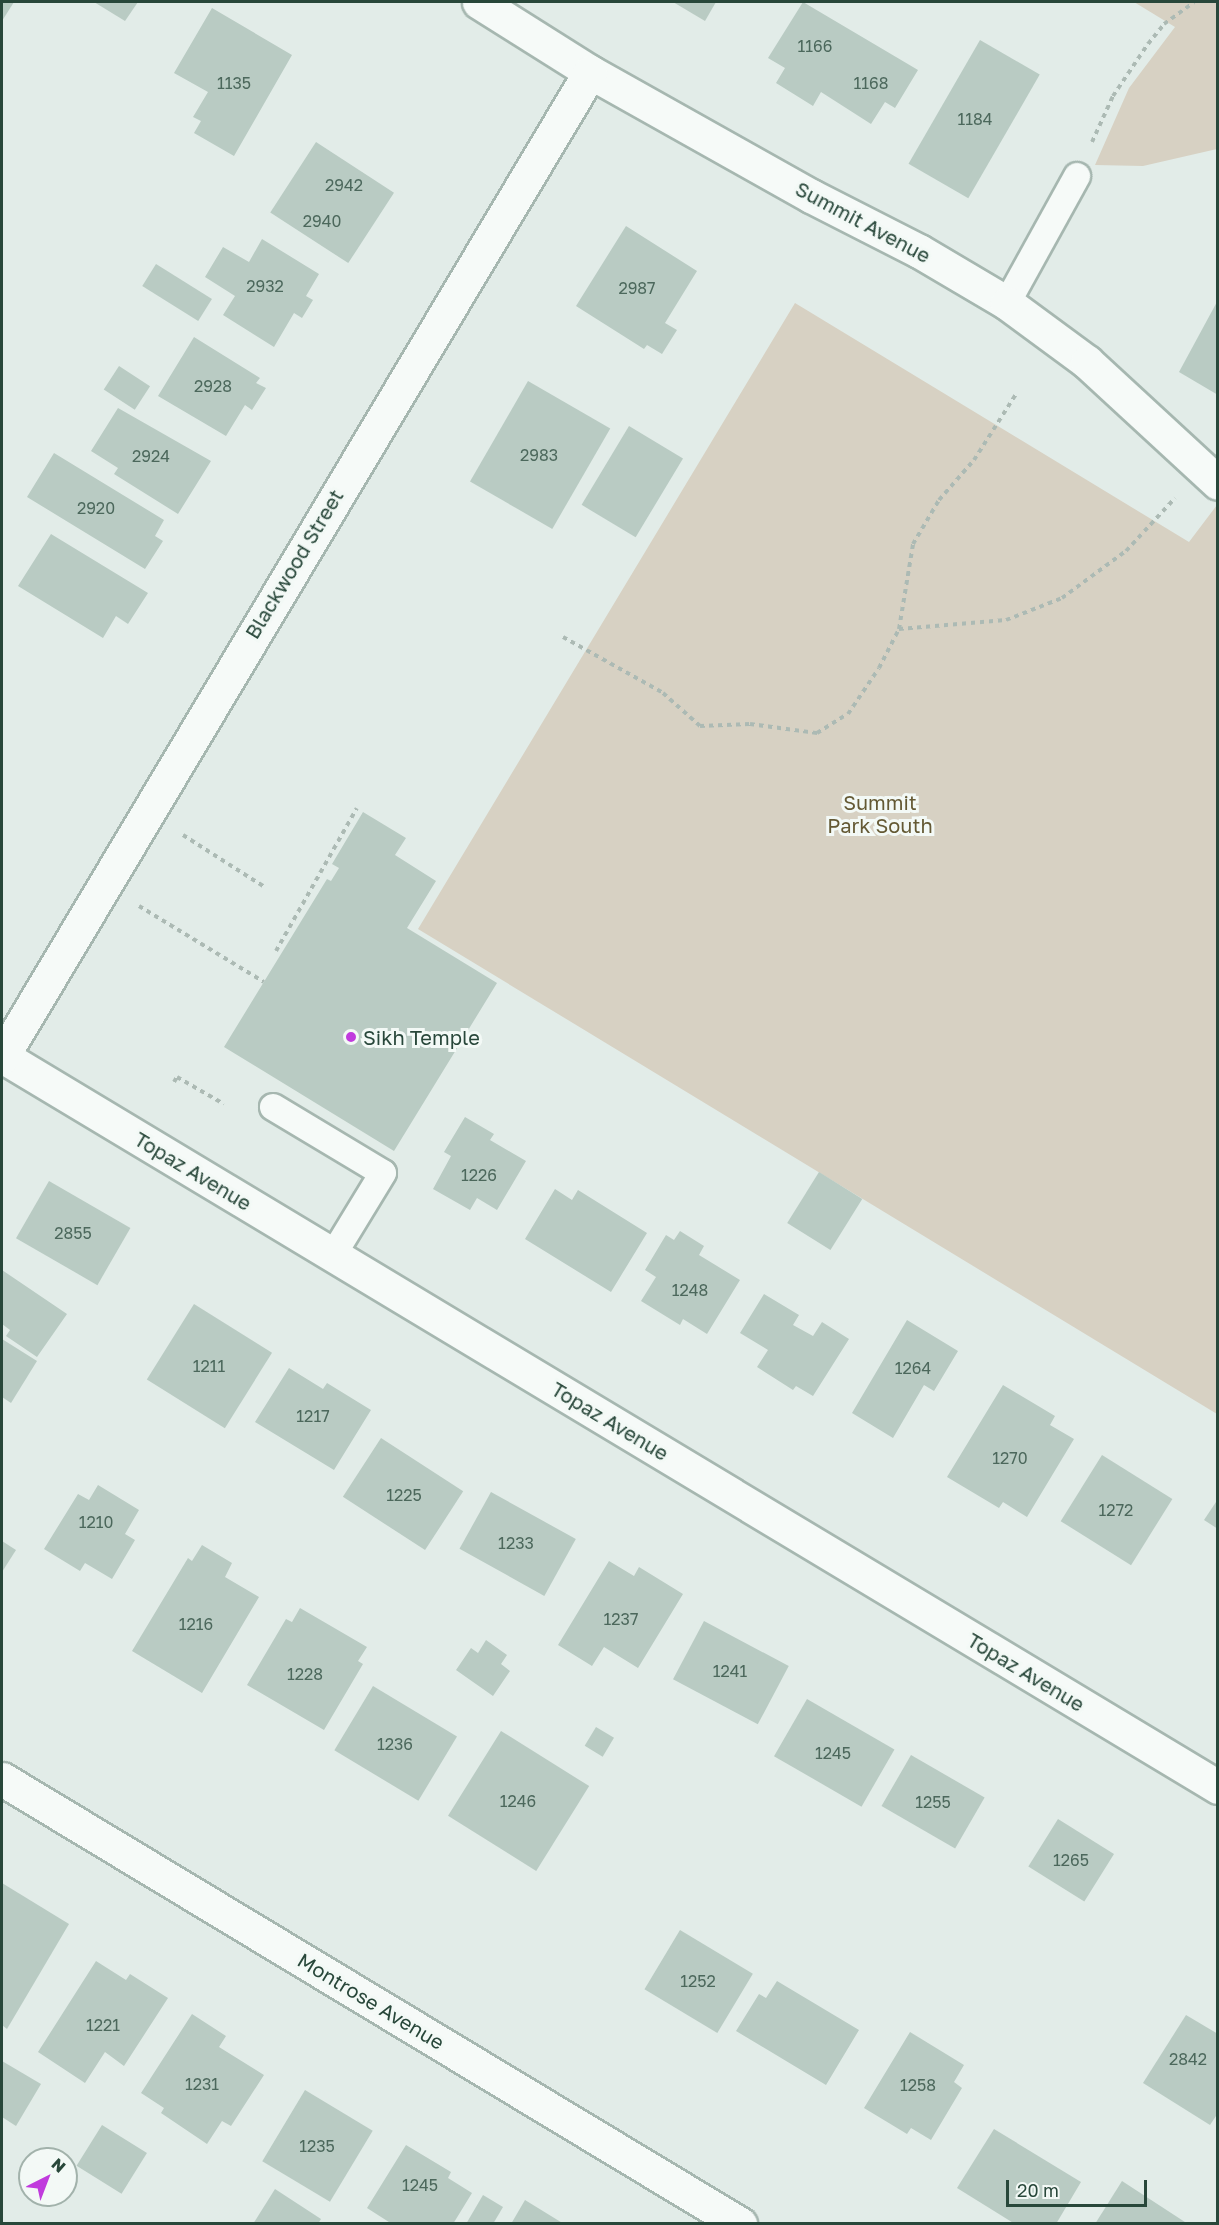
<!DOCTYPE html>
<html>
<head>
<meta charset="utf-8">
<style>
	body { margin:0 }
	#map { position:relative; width:1219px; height:2225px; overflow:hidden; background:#e2ece8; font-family:"Golos Text",sans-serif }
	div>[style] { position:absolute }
	.green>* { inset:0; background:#d7d1c3 }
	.building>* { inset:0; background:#b9cbc3; transform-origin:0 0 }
	.path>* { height:4px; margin-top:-2px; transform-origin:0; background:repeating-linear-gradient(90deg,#acbab4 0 4.5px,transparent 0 9px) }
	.roads { filter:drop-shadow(2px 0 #a6b7b0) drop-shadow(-2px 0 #a6b7b0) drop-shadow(0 2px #a6b7b0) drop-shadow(0 -2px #a6b7b0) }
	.service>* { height:26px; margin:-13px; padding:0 13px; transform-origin:13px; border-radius:13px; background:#f6faf8 }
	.minor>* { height:33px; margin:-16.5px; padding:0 16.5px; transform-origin:16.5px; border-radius:16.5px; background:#f6faf8 }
	.dots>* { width:16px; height:16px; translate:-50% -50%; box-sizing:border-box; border:3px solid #f3f9f6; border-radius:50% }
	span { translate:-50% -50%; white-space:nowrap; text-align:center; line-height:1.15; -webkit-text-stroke:6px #f3f9f6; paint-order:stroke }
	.number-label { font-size:16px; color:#4c685c }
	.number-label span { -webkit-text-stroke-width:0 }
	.street-label { font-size:20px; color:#28473a }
	.park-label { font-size:20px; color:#645934 }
	.poi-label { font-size:20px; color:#28473a }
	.left { translate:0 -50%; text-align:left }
	.frame { position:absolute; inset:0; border:3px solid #28473a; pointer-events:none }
	.north { position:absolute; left:18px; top:2147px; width:60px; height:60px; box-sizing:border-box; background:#f3f9f6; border:2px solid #a2b2ab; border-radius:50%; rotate:42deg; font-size:16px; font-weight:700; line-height:24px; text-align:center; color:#28473a }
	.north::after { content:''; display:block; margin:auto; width:21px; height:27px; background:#c03bdd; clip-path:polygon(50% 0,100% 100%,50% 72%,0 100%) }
	.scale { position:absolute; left:1006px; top:2180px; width:141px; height:27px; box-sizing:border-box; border:3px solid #28473a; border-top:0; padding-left:8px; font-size:18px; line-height:21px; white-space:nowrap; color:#28473a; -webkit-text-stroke:4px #f3f9f6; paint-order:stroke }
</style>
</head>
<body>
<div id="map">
	<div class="green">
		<div style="clip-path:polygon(1134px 2px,1217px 2px,1217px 149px,1143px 166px,1095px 165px,1129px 88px,1175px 27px)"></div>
		<div style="clip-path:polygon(795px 303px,1189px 542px,1217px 505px,1217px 1414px,418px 929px)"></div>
	</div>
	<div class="building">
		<div style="clip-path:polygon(2px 2px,14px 2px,2px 21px)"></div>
		<div style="clip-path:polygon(94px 2px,138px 2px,125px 21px)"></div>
		<div style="clip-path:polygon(673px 2px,716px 2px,705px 21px)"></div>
		<div style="clip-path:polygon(803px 2px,918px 70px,895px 108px,885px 102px,871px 124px,821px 92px,813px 106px,776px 83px,785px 68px,768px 58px)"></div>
		<div style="clip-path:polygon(212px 8px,292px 55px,234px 156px,194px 133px,201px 121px,193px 117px,208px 92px,174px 73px)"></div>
		<div style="left:980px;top:40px;width:69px;height:143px;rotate:30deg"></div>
		<div style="left:316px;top:142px;width:93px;height:84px;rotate:33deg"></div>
		<div style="clip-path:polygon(626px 226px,697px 271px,665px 323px,677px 330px,662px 354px,647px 345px,644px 349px,576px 306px)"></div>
		<div style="clip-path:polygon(262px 239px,319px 274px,306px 296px,313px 300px,302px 318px,294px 313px,274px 347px,223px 315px,235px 296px,205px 277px,223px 247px,249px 262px)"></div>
		<div style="left:156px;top:264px;width:66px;height:26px;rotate:32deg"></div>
		<div style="clip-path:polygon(1218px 300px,1218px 395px,1179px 372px)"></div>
		<div style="clip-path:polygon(194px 337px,260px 378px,256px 383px,266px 388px,252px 410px,245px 405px,226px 436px,158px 396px)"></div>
		<div style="left:119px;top:366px;width:37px;height:28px;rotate:33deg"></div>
		<div style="left:528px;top:381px;width:95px;height:116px;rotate:30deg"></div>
		<div style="clip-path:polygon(118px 408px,211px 461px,178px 514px,114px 474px,118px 468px,91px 451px)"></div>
		<div style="left:629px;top:426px;width:63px;height:92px;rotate:31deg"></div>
		<div style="clip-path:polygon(54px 453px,164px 520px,155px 536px,163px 541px,145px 569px,27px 497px)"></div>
		<div style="clip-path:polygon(51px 534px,148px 593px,128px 624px,116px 616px,103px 638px,18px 586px)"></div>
		<div style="clip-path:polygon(363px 812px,406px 838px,395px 855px,436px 881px,407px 928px,497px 983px,394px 1151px,224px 1047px,327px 879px,331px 881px,339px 868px,332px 864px)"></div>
		<div style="clip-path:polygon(465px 1117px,494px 1134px,490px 1140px,526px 1161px,497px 1210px,477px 1198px,470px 1210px,433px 1189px,451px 1156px,444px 1152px)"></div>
		<div style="left:819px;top:1172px;width:51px;height:60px;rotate:32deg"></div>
		<div style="left:49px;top:1181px;width:94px;height:66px;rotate:30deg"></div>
		<div style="clip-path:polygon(555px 1189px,572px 1200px,578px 1190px,647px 1233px,611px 1292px,525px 1239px)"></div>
		<div style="clip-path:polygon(680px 1231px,704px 1246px,699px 1255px,740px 1280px,707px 1334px,683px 1319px,680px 1325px,641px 1301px,656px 1277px,645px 1270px,666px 1235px,674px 1240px)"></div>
		<div style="clip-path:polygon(2px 1270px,67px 1314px,37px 1357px,6px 1336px,10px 1330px,2px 1324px)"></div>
		<div style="clip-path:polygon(764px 1294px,799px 1315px,793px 1325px,813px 1336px,822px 1322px,849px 1339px,813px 1396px,796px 1386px,793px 1390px,757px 1367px,768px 1350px,740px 1333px)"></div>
		<div style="left:194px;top:1304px;width:92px;height:89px;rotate:32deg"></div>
		<div style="clip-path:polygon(907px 1320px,958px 1351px,934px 1391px,924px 1385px,893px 1438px,852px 1413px)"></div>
		<div style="clip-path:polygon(2px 1339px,37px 1361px,11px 1403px,2px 1397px)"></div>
		<div style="clip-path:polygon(289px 1368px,323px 1389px,327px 1383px,371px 1410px,334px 1470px,255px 1422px)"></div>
		<div style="clip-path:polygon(1003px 1385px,1055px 1416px,1050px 1425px,1074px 1439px,1027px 1517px,1003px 1502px,999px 1508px,947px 1477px)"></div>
		<div style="left:381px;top:1438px;width:98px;height:70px;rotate:33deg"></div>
		<div style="left:1102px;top:1455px;width:83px;height:78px;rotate:32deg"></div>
		<div style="clip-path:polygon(98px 1485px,139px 1510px,125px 1534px,135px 1540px,112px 1579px,85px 1563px,80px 1571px,44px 1549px,78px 1494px,89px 1500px)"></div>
		<div style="left:491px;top:1492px;width:97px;height:65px;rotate:29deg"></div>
		<div style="clip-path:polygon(1218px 1499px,1218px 1529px,1204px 1520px)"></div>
		<div style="clip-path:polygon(2px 1541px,16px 1550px,2px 1572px)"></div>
		<div style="clip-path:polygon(202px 1545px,232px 1563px,225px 1577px,259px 1597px,202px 1693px,132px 1651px,188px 1558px,192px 1561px)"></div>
		<div style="clip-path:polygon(609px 1561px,634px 1576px,639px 1567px,683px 1594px,638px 1668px,604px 1647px,592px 1666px,558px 1645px)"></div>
		<div style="clip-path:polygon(300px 1608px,367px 1647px,358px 1661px,363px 1664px,324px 1730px,247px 1685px,286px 1619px,292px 1622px)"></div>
		<div style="left:704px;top:1621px;width:96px;height:66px;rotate:28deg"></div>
		<div style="clip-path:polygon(486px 1640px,507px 1655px,501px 1664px,510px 1671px,493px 1696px,456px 1670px,471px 1648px,478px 1653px)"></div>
		<div style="left:373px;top:1686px;width:98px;height:75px;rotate:31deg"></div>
		<div style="left:807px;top:1699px;width:101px;height:66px;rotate:30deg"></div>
		<div style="left:596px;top:1727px;width:21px;height:22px;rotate:31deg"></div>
		<div style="left:501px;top:1731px;width:104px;height:100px;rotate:32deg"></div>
		<div style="left:911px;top:1755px;width:85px;height:59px;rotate:30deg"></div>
		<div style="left:1058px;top:1819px;width:66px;height:56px;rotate:32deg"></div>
		<div style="clip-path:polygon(2px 1883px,69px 1924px,7px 2029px,2px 2025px)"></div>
		<div style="left:680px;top:1930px;width:85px;height:69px;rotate:31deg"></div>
		<div style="clip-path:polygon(96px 1961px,126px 1980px,130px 1974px,168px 1998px,124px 2066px,105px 2052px,85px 2083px,38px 2052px)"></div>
		<div style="clip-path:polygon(777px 1981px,859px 2030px,826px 2085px,736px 2031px,759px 1994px,766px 1998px)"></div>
		<div style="clip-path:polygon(192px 2014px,226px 2036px,219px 2047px,264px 2075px,231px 2126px,222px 2121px,207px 2144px,161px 2113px,164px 2108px,141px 2093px)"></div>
		<div style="clip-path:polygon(1186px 2015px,1218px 2034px,1218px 2113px,1210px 2125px,1143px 2083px)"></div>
		<div style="clip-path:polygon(910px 2032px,964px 2065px,954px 2082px,962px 2088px,931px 2140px,911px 2128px,907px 2134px,864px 2108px)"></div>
		<div style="clip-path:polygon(2px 2061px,41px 2084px,16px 2126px,2px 2117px)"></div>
		<div style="left:305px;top:2090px;width:79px;height:83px;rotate:31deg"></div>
		<div style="left:102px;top:2125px;width:53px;height:48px;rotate:32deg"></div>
		<div style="clip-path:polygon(994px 2129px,1081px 2182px,1056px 2224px,1015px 2224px,957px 2188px)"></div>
		<div style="clip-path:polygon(406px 2145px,451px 2172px,448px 2178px,472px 2193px,453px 2224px,392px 2224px,367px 2208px)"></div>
		<div style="clip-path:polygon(1122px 2181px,1188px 2224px,1095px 2224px)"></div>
		<div style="clip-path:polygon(275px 2189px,321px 2219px,318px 2224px,253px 2224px)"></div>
		<div style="clip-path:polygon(483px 2195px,503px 2207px,493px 2224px,466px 2224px)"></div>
		<div style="clip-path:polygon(525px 2200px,564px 2224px,511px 2224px)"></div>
	</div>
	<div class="path">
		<div style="left:1092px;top:142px;width:51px;rotate:-65.5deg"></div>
		<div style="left:1113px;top:96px;width:63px;rotate:-56.1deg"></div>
		<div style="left:1148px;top:44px;width:26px;rotate:-51deg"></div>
		<div style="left:1164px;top:24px;width:37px;rotate:-36deg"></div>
		<div style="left:899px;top:629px;width:107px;rotate:-4.8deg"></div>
		<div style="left:1006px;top:620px;width:60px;rotate:-21.4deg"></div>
		<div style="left:1062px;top:598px;width:79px;rotate:-36.3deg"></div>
		<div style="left:1126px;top:551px;width:72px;rotate:-47.2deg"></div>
		<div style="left:563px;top:637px;width:115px;rotate:29.2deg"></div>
		<div style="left:663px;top:693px;width:50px;rotate:41.7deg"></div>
		<div style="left:700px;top:726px;width:50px;rotate:-2.3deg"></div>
		<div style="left:750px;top:724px;width:68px;rotate:7.7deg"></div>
		<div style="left:817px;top:733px;width:36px;rotate:-32deg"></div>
		<div style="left:848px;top:714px;width:55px;rotate:-56deg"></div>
		<div style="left:879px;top:668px;width:44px;rotate:-62.9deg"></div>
		<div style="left:899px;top:629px;width:86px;rotate:-80.6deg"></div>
		<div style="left:913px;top:544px;width:51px;rotate:-59.4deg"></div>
		<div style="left:939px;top:500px;width:53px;rotate:-48.8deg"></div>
		<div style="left:974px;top:460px;width:78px;rotate:-57.5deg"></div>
		<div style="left:183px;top:835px;width:95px;rotate:32.5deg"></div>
		<div style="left:139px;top:906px;width:146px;rotate:31.3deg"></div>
		<div style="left:276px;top:951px;width:164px;rotate:-60.5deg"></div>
		<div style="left:174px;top:1082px;width:6px;rotate:-59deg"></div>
		<div style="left:177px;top:1077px;width:54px;rotate:29.9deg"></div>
	</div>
	<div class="roads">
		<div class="service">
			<div style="left:1007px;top:303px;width:145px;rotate:-61.1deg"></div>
			<div style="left:273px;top:1107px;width:128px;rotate:31deg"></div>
			<div style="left:383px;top:1173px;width:96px;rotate:121.4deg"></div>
		</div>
		<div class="minor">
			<div style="left:479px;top:2px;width:131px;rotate:32.2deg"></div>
			<div style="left:590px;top:72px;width:253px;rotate:29.3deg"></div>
			<div style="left:811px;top:196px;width:121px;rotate:27deg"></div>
			<div style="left:919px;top:251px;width:102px;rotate:30.6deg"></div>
			<div style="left:1007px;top:303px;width:99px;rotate:36.4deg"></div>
			<div style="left:1087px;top:362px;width:178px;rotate:42.7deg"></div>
			<div style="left:2px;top:1056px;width:1419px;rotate:31.01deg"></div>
			<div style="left:2px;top:1057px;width:1147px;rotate:-59.16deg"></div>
			<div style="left:2px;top:1779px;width:862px;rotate:31.09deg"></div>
		</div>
	</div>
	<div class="dots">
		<div style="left:351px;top:1037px;background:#c03bdd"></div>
	</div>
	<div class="number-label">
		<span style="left:815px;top:46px">1166</span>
		<span style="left:234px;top:83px">1135</span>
		<span style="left:871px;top:83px">1168</span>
		<span style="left:975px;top:119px">1184</span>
		<span style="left:344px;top:185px">2942</span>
		<span style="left:322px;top:221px">2940</span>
		<span style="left:265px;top:286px">2932</span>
		<span style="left:637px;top:288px">2987</span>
		<span style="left:213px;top:386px">2928</span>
		<span style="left:539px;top:455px">2983</span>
		<span style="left:151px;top:456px">2924</span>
		<span style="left:96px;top:508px">2920</span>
		<span style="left:479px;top:1175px">1226</span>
		<span style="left:73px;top:1233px">2855</span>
		<span style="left:690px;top:1290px">1248</span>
		<span style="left:209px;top:1366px">1211</span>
		<span style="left:913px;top:1368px">1264</span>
		<span style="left:313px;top:1416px">1217</span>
		<span style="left:1010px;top:1458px">1270</span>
		<span style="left:404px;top:1495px">1225</span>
		<span style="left:1116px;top:1510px">1272</span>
		<span style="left:96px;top:1522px">1210</span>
		<span style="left:516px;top:1543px">1233</span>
		<span style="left:621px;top:1619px">1237</span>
		<span style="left:196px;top:1624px">1216</span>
		<span style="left:730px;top:1671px">1241</span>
		<span style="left:305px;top:1674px">1228</span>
		<span style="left:395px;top:1744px">1236</span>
		<span style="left:833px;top:1753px">1245</span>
		<span style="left:518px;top:1801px">1246</span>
		<span style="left:933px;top:1802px">1255</span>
		<span style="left:1071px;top:1860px">1265</span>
		<span style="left:698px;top:1981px">1252</span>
		<span style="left:103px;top:2025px">1221</span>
		<span style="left:1188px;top:2059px">2842</span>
		<span style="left:202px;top:2084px">1231</span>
		<span style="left:918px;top:2085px">1258</span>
		<span style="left:317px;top:2146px">1235</span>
		<span style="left:420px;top:2185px">1245</span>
	</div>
	<div class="street-label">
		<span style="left:863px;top:222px;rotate:28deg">Summit Avenue</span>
		<span style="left:294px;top:564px;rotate:-59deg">Blackwood Street</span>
		<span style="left:193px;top:1171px;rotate:31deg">Topaz Avenue</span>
		<span style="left:610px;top:1421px;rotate:31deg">Topaz Avenue</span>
		<span style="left:1026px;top:1672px;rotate:31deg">Topaz Avenue</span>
		<span style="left:371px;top:2001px;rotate:31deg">Montrose Avenue</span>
	</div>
	<div class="park-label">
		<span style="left:880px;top:814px">Summit<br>Park South</span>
	</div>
	<div class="poi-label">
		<span class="left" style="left:363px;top:1037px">Sikh Temple</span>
	</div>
	<div class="frame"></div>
	<div class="north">N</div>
	<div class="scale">20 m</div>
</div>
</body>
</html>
